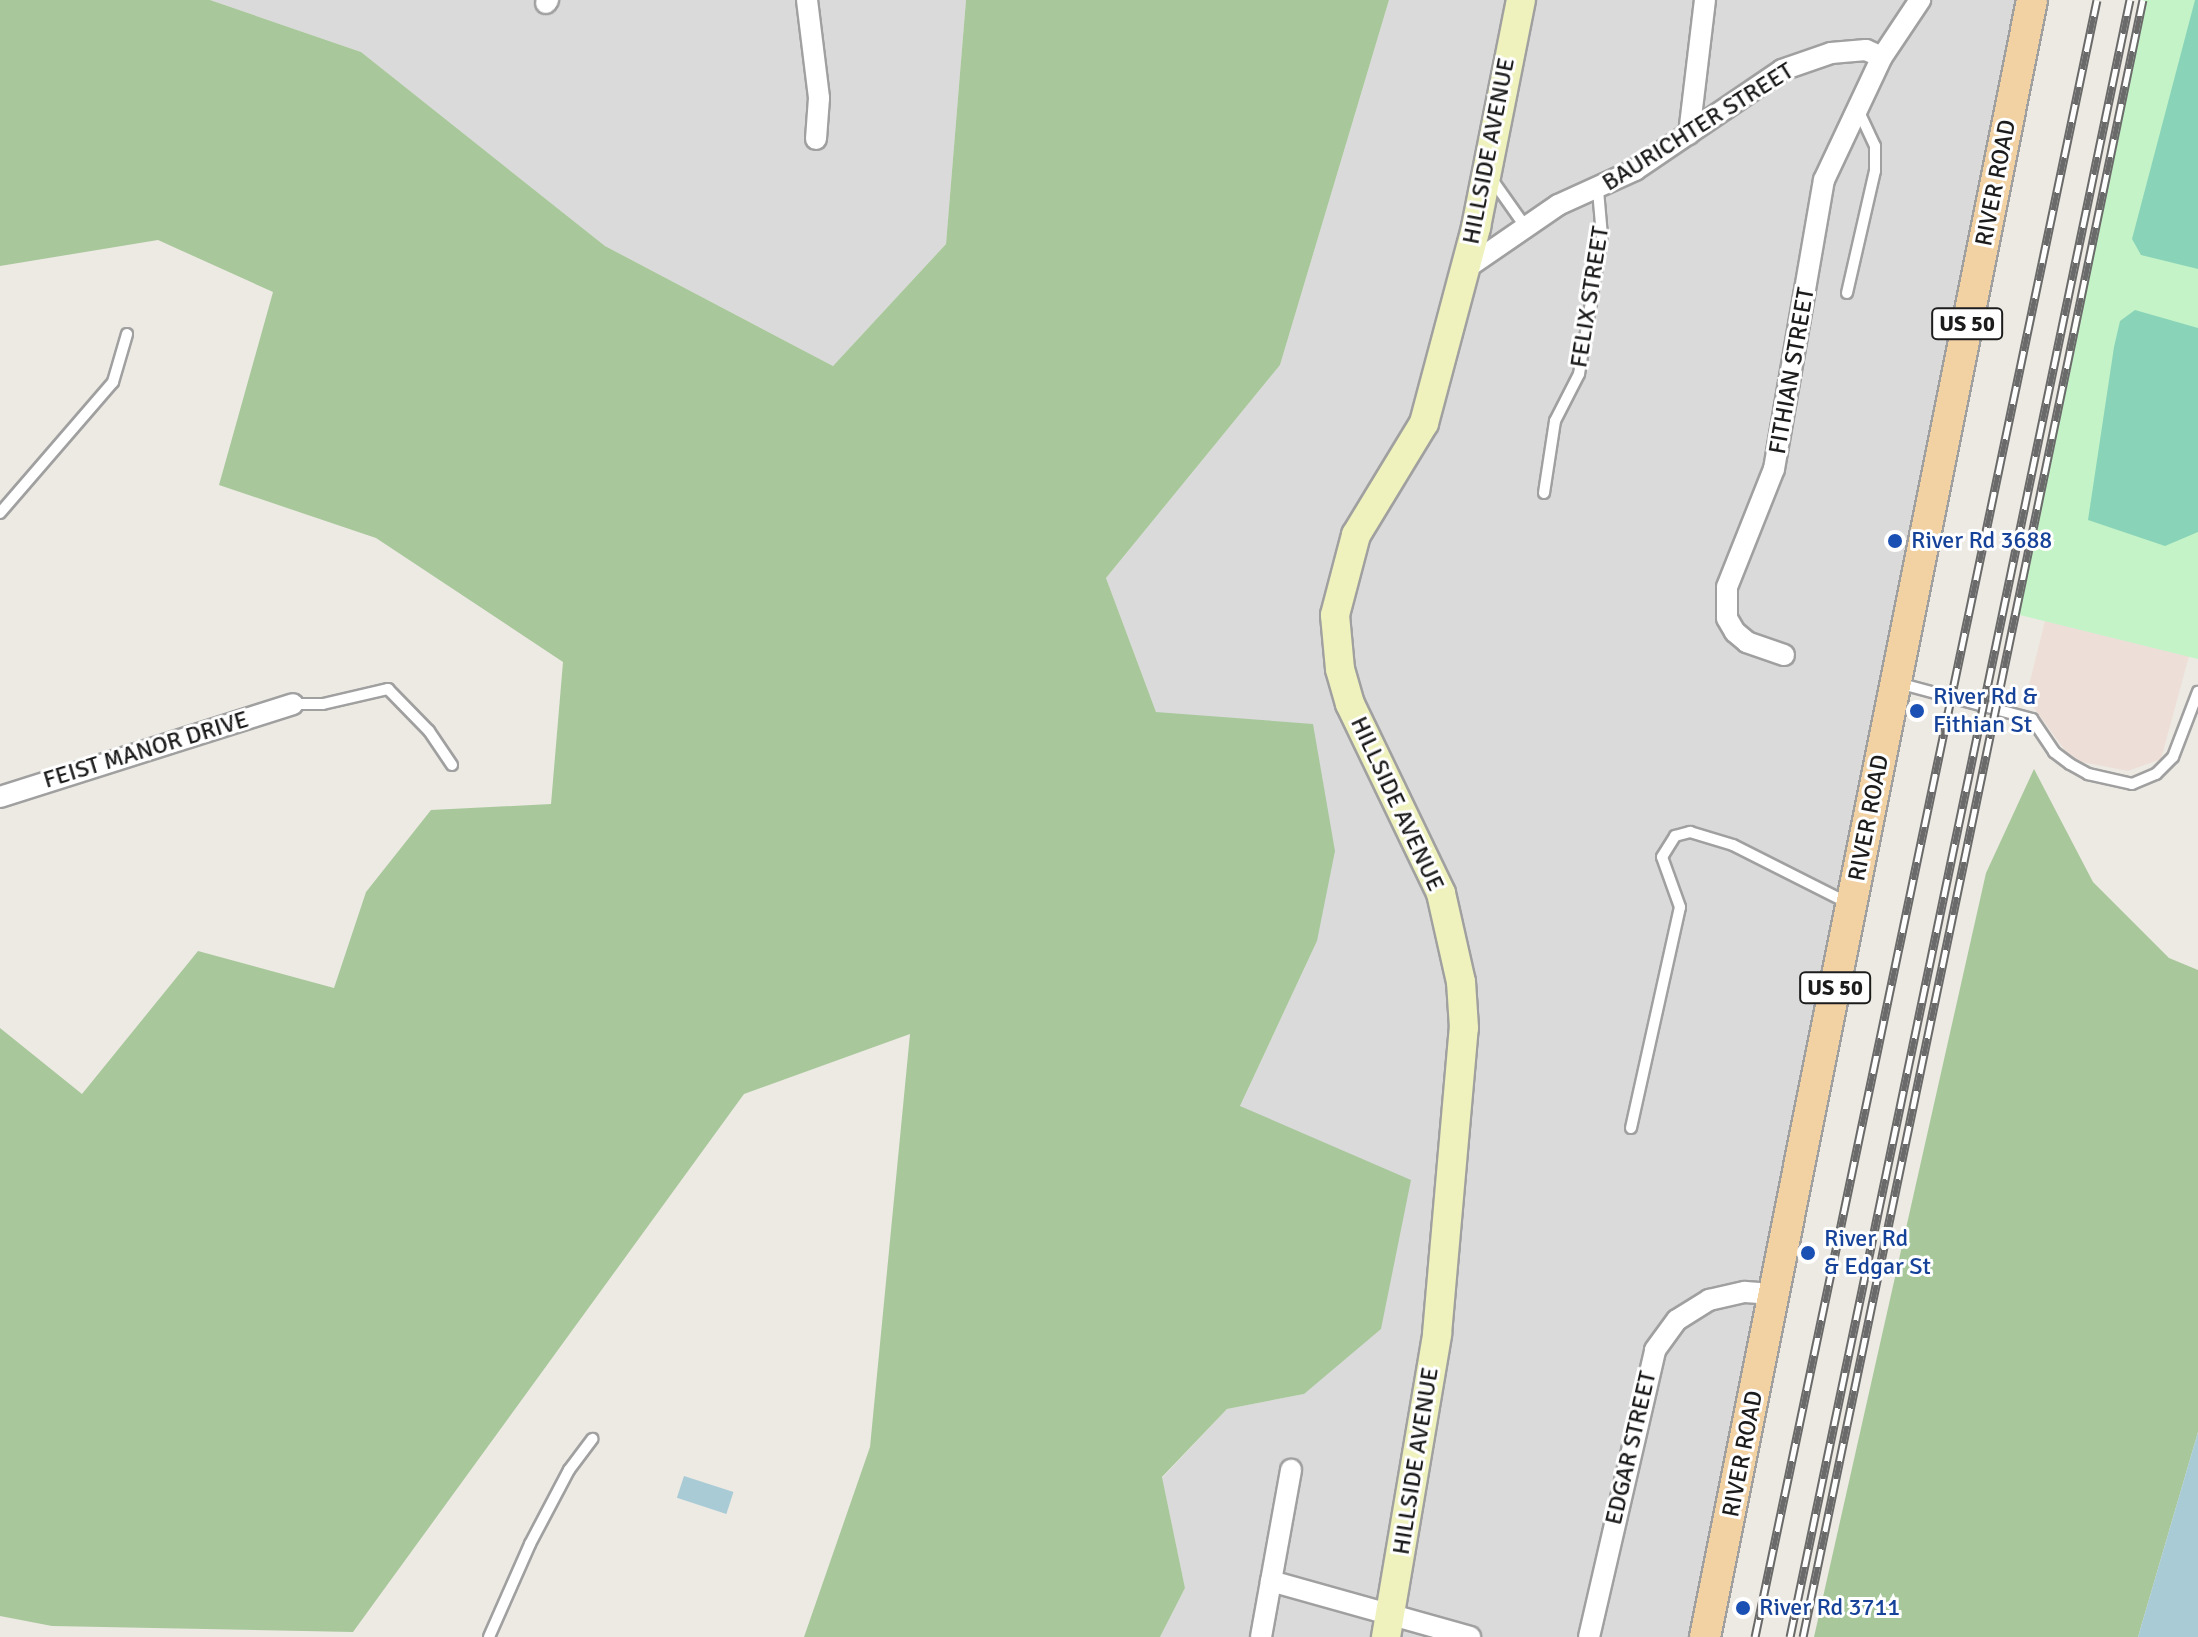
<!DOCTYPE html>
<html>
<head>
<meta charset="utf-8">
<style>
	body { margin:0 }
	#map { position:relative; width:2198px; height:1637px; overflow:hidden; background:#edeae3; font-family:Signika,sans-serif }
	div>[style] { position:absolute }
	.residential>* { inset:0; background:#dadada }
	.military>* { inset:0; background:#edded8 }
	.forest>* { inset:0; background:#a8c89c }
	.park>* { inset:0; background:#c4f3c8 }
	.pitch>* { inset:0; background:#89d4b8 }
	.water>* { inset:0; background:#a8cbd6; transform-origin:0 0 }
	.roads { filter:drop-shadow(2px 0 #a0a0a0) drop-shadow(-2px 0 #a0a0a0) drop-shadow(0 2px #a0a0a0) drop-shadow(0 -2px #a0a0a0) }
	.lane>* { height:10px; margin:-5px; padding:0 5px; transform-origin:5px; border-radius:5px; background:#fff }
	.street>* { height:20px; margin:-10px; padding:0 10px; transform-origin:10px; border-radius:10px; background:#fff }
	.secondary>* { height:28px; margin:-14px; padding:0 14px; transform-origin:14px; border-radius:14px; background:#eff2bc }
	.primary>* { height:30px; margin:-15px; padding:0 15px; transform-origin:15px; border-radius:15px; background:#f2d1a3 }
	.rail>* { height:9px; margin-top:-4.5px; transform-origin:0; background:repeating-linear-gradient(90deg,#fff 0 18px,#6a6a6a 0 36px); box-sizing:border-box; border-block:2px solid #6a6a6a }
	.dots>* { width:22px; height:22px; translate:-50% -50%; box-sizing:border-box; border:4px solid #fff; border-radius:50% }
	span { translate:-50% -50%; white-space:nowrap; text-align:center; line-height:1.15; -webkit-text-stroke:6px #fff; paint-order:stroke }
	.shield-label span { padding:2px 6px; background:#fff; border:2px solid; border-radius:6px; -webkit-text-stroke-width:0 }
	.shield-label { font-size:22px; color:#1c1c1c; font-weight:700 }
	.street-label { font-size:24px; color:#1c1c1c }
	.transit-label { font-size:24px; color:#164399 }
	.left { translate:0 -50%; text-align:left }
</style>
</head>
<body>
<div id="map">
	<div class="residential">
		<div style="clip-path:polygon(210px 0,966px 0,946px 244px,833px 366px,605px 246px,361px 52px)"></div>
		<div style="clip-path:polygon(1389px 0,2032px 0,1705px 1637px,1160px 1637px,1185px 1588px,1162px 1478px,1227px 1409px,1304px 1394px,1240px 1106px,1317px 941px,1156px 712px,1106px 578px,1280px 365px)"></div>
	</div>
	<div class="military">
		<div style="clip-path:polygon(2045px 621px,2189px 656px,2161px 759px,2128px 771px,2072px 760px,2026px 697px)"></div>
	</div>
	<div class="forest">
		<div style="clip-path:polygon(0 0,210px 0,361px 52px,605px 246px,833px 366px,946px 244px,966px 0,1389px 0,1280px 365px,1106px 578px,1156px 712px,1313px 724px,1335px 851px,1317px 941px,1240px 1106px,1411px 1180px,1381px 1329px,1304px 1394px,1227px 1409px,1162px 1477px,1185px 1588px,1160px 1637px,804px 1637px,870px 1447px,910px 1034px,744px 1094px,353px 1632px,52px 1626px,0 1616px,0 1028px,82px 1094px,198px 951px,334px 988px,366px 892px,431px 810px,551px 804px,563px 662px,376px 538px,219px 485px,273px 292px,158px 240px,0 266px)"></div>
		<div style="clip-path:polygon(2034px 769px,2093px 882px,2169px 958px,2198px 970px,2198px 1432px,2138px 1637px,1814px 1637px,1986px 873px)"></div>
	</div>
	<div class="park">
		<div style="clip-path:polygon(2143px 0,2198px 0,2198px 659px,2016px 614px)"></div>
	</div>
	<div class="pitch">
		<div style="clip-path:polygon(2195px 0,2198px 0,2198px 269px,2141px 255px,2132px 239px)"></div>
		<div style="clip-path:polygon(2135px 310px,2198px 328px,2198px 532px,2165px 546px,2088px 520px,2114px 347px,2120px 321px)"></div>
	</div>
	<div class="water">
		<div style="clip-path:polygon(2198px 1432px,2198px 1637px,2138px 1637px)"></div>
		<div style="left:684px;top:1476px;width:52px;height:23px;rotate:18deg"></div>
	</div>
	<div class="roads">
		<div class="lane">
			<div style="left:1491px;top:178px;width:62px;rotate:54.8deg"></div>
			<div style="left:1847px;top:293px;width:125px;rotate:-77.1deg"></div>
			<div style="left:1875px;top:171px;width:25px;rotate:-90deg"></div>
			<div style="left:1875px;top:146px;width:40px;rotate:-115deg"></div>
			<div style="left:1544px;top:493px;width:73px;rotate:-81.3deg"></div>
			<div style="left:1555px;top:421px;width:53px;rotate:-62.9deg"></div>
			<div style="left:1579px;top:374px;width:140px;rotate:-80.5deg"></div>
			<div style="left:1602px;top:236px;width:46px;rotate:-95deg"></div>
			<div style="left:0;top:513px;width:173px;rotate:-49.2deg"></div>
			<div style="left:113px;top:382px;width:50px;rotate:-73.7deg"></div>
			<div style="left:1898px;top:683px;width:139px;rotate:15deg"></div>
			<div style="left:2032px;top:719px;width:40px;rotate:56deg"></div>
			<div style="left:2054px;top:752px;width:20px;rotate:37deg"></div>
			<div style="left:2070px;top:764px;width:21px;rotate:29deg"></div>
			<div style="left:2088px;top:774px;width:45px;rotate:12.8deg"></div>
			<div style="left:2132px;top:784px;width:26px;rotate:-23deg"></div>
			<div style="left:2156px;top:774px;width:24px;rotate:-45deg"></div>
			<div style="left:2173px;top:757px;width:70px;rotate:-69deg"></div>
			<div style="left:293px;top:704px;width:30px"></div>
			<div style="left:323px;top:704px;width:67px;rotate:-13deg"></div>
			<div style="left:388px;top:689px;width:59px;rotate:45.7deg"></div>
			<div style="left:429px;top:731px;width:41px;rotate:55.9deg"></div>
			<div style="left:1631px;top:1128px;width:226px;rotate:-77.5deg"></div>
			<div style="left:1680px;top:907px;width:53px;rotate:-109.8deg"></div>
			<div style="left:1662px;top:857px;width:25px;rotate:-58deg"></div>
			<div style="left:1675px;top:836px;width:16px;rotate:-15deg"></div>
			<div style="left:1690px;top:832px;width:45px;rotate:16.8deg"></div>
			<div style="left:1733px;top:845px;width:131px;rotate:26.8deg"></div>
			<div style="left:489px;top:1637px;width:102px;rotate:-66.2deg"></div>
			<div style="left:530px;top:1544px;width:84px;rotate:-62.2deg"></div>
			<div style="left:569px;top:1470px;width:39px;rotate:-53deg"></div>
		</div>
		<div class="street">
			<div style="left:807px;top:0;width:99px;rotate:83deg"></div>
			<div style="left:819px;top:98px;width:41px;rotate:94.2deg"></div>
			<div style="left:546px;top:3px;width:4px;rotate:-56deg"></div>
			<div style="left:1689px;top:134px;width:135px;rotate:-83.2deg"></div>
			<div style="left:1465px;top:269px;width:113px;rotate:-34.5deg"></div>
			<div style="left:1558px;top:205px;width:85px;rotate:-24.4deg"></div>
			<div style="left:1635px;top:170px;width:178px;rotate:-34.2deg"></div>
			<div style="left:1782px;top:70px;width:52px;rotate:-19.1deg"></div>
			<div style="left:1831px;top:53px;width:35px;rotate:-5deg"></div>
			<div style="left:1866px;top:50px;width:17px;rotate:24deg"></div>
			<div style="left:1784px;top:655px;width:39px;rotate:-161deg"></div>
			<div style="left:1747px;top:642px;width:16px;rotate:-140deg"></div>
			<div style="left:1735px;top:632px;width:16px;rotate:-120deg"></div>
			<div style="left:1727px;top:618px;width:31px;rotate:-90deg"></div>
			<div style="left:1727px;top:587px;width:127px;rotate:-68.3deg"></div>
			<div style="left:1774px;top:469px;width:293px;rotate:-80.2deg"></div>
			<div style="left:1824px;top:180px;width:136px;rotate:-64.8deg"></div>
			<div style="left:1882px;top:57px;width:69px;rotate:-56.3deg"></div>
			<div style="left:0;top:797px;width:307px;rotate:-17.6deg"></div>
			<div style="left:1271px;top:1581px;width:207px;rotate:15.7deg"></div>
			<div style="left:1261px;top:1637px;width:170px;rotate:-79.8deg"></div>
			<div style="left:1589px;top:1637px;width:294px;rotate:-77deg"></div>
			<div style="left:1655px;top:1350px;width:37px;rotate:-54deg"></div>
			<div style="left:1677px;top:1320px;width:38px;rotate:-32deg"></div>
			<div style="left:1709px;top:1300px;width:37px;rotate:-13deg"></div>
			<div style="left:1745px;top:1292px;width:29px;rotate:4deg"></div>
		</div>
		<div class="secondary">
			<div style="left:1386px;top:1637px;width:307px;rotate:-80.4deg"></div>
			<div style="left:1437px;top:1334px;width:307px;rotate:-85deg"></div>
			<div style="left:1464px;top:1028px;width:46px;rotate:-93.7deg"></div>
			<div style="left:1461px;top:982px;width:91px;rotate:-102.7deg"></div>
			<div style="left:1441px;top:893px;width:210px;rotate:-115.7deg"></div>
			<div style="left:1350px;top:704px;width:36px;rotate:-106deg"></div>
			<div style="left:1340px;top:669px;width:54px;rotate:-95.3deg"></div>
			<div style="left:1335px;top:615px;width:83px;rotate:-75.3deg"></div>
			<div style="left:1356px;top:535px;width:131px;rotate:-58.7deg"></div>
			<div style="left:1424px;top:423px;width:203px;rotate:-75.1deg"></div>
			<div style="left:1476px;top:227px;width:231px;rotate:-78.8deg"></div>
		</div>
		<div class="primary">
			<div style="left:1705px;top:1637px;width:1669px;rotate:-78.7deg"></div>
		</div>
	</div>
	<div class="rail">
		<div style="left:1755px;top:1637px;width:1672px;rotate:-78.2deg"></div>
		<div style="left:1790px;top:1637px;width:1672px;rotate:-78.27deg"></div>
		<div style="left:1803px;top:1637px;width:1672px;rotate:-78.27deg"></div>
	</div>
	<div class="dots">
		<div style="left:1895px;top:541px;background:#1a4fb4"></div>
		<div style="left:1917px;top:711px;background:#1a4fb4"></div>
		<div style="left:1808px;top:1253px;background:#1a4fb4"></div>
		<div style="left:1743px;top:1608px;background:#1a4fb4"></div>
	</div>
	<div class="shield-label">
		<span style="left:1967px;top:324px">US 50</span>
		<span style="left:1835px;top:988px">US 50</span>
	</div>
	<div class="street-label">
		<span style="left:1698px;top:127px;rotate:-32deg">BAURICHTER STREET</span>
		<span style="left:1489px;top:151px;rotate:-79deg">HILLSIDE AVENUE</span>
		<span style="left:1996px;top:183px;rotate:-79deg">RIVER ROAD</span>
		<span style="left:1590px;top:297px;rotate:-81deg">FELIX STREET</span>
		<span style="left:1792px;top:371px;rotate:-80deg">FITHIAN STREET</span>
		<span style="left:146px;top:750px;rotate:-17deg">FEIST MANOR DRIVE</span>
		<span style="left:1397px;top:804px;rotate:65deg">HILLSIDE AVENUE</span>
		<span style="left:1869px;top:818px;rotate:-79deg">RIVER ROAD</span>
		<span style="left:1631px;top:1448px;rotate:-77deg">EDGAR STREET</span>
		<span style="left:1743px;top:1454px;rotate:-79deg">RIVER ROAD</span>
		<span style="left:1416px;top:1461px;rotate:-81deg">HILLSIDE AVENUE</span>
	</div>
	<div class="transit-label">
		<span class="left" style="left:1911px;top:541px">River Rd 3688</span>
		<span class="left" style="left:1933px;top:711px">River Rd &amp;<br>Fithian St</span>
		<span class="left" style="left:1824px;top:1253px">River Rd<br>&amp; Edgar St</span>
		<span class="left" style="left:1759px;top:1608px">River Rd 3711</span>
	</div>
</div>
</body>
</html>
